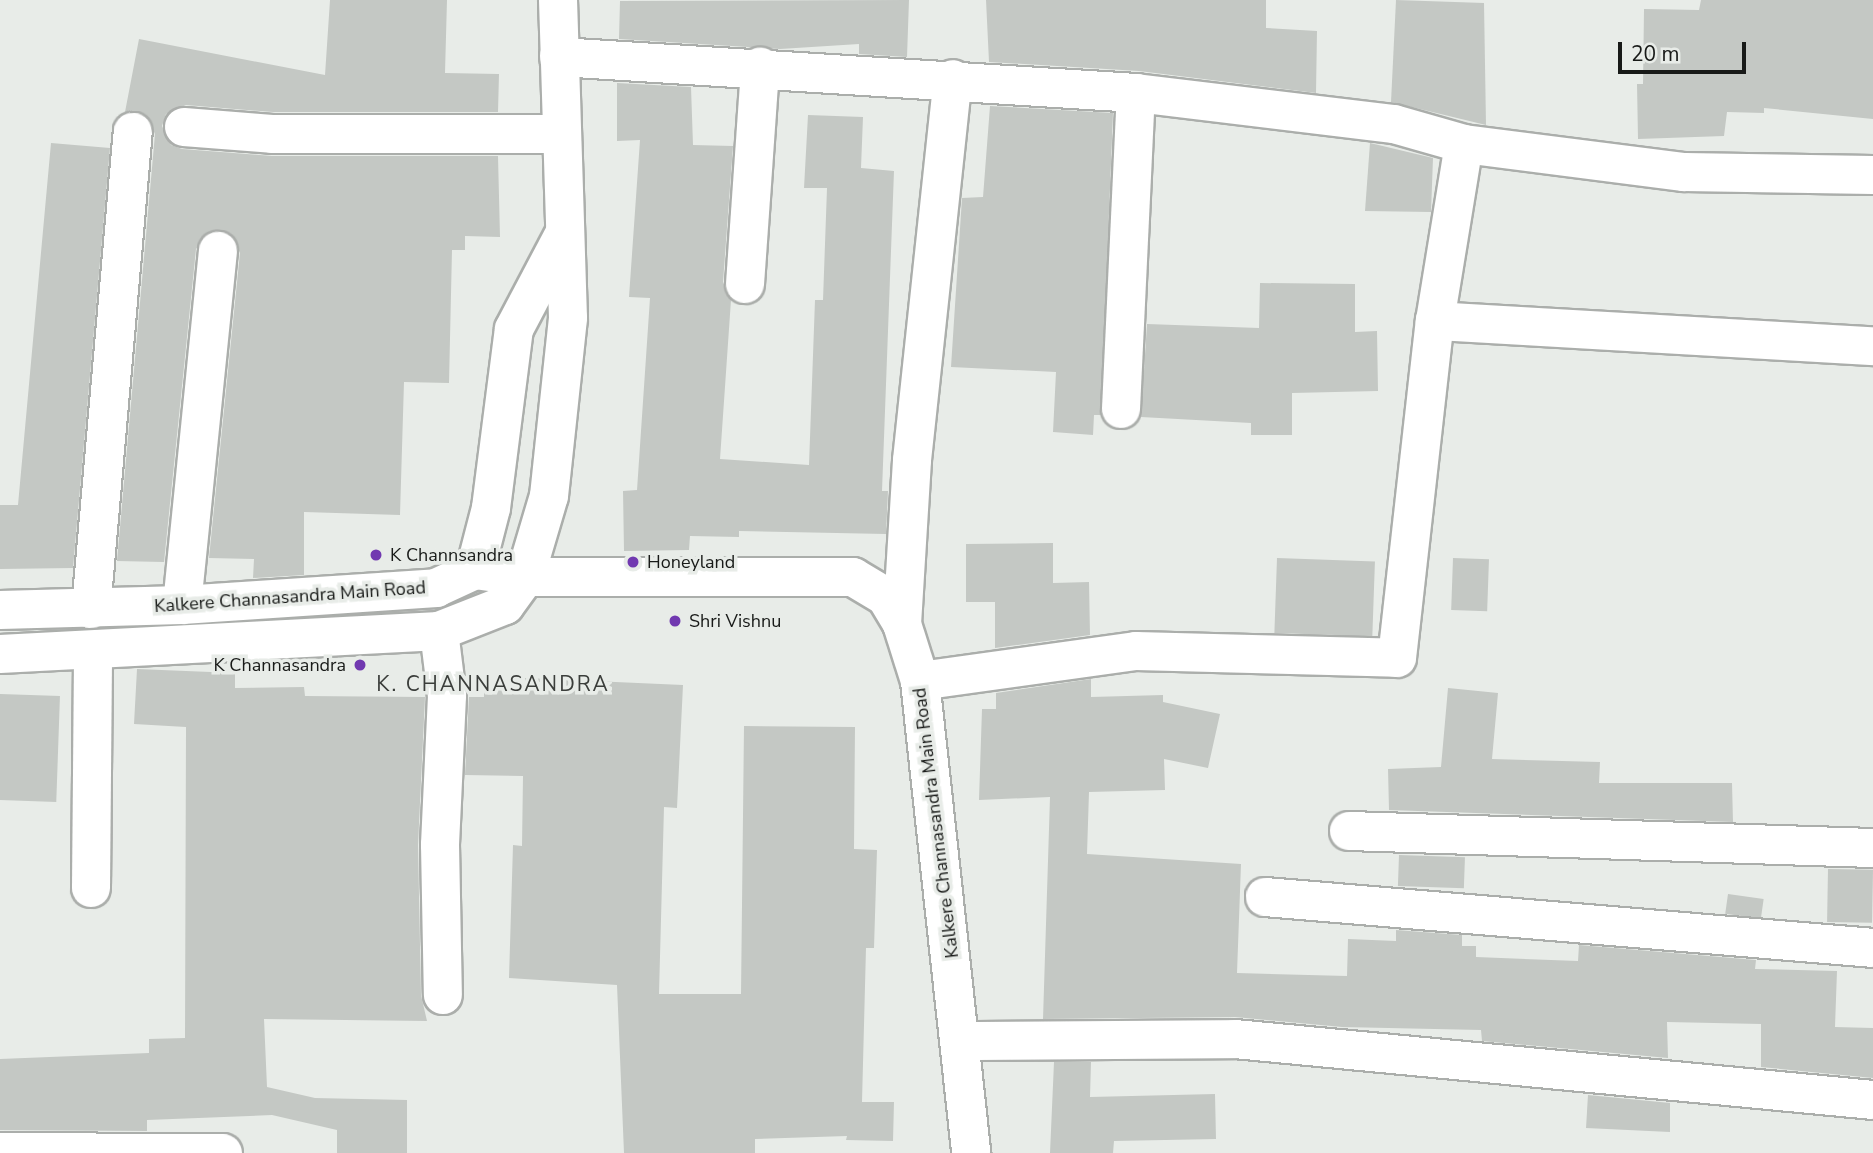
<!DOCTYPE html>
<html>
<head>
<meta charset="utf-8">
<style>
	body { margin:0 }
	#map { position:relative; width:1873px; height:1153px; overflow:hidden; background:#e8ece8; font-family:"Nunito Sans",sans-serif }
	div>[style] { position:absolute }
	.building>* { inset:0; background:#c4c8c4; transform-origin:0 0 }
	.roads { filter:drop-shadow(2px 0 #abaeab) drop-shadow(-2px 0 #abaeab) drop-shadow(0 2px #abaeab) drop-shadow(0 -2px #abaeab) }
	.minor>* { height:38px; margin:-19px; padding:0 19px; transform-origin:19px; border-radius:19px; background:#fff }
	.major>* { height:38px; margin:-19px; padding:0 19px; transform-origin:19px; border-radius:19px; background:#fff }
	.dots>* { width:19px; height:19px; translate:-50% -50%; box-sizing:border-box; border:4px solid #e8ece8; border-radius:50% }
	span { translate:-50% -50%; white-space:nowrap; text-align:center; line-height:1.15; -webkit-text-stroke:7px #e8ece8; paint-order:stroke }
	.poi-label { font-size:18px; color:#181a18 }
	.left { translate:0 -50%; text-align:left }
	.right { translate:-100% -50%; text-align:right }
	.street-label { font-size:18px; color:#181a18 }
	.quarter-label { font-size:21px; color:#3b3e3b; letter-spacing:2px }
	.scale { position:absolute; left:1618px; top:42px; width:128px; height:32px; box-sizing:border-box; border:4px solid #181a18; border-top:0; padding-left:9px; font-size:21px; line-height:24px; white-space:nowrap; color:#181a18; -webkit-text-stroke:5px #e8ece8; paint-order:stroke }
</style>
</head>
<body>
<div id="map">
	<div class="building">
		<div style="clip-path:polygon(330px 0,447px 0,445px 73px,499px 74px,498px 112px,273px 112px,186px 105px,166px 114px,162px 126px,171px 145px,182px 149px,272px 156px,498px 156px,500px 237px,465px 236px,465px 250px,452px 250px,449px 383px,404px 382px,400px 515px,304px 512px,304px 575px,253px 578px,254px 559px,209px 558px,240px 253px,231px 234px,210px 231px,196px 249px,164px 562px,117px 561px,155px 134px,146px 115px,125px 112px,139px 39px,325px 75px)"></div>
		<div style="clip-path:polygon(909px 0,907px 57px,859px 54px,859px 44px,780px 49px,619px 39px,620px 1px)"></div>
		<div style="clip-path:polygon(986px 0,1266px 0,1266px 28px,1317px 31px,1316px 93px,1139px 71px,989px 62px)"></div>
		<div style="clip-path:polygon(1396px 0,1484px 3px,1486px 125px,1391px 102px)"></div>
		<div style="clip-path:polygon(1701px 0,1873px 0,1873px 119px,1764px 108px,1764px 113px,1727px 112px,1724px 136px,1638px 139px,1637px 84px,1643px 84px,1644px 9px,1699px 10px)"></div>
		<div style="clip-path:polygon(617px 83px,691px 87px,693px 145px,733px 146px,723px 282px,731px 300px,720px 459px,809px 465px,815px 300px,823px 300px,827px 188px,804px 188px,808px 115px,863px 117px,861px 168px,894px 171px,882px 491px,888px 491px,886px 534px,739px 531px,739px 537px,690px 536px,689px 550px,624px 551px,623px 491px,637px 490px,650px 298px,629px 297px,640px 140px,617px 141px)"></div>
		<div style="clip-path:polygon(990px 106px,1113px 113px,1101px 415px,1094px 415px,1093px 435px,1053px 432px,1056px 372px,951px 367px,962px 198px,983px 197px)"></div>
		<div style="clip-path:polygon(51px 143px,110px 148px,73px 568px,0 569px,0 505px,18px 505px)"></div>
		<div style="clip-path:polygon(1370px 143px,1433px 158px,1431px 212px,1365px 211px)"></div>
		<div style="clip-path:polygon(1260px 283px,1355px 284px,1355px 332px,1377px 331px,1378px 391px,1292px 393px,1292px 435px,1251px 435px,1251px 423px,1141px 417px,1147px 324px,1259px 328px)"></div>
		<div style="clip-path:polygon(1053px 543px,1053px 583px,1089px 582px,1090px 635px,995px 648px,995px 602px,966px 602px,966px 544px)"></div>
		<div style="left:1277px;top:558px;width:98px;height:75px;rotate:2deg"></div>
		<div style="left:1453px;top:558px;width:36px;height:52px;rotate:2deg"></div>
		<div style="clip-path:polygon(137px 669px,235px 673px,235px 688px,304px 687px,305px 696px,425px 697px,418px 845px,421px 995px,427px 1021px,264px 1019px,267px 1087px,315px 1098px,407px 1100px,407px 1153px,337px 1153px,337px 1130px,272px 1115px,147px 1120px,147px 1131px,0 1130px,0 1059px,149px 1053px,149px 1039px,185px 1038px,186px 727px,134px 724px)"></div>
		<div style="clip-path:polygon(525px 678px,683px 685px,677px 808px,664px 807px,659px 994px,741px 994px,744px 726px,855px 727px,854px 849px,877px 850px,874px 948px,866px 948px,862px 1102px,894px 1102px,893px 1141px,846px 1140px,847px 1136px,755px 1139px,755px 1153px,624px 1153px,617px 985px,509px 978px,513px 845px,522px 846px,523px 776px,465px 775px,469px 697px,484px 697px,484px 685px,525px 686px)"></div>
		<div style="clip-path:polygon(1091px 679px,1091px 697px,1163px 695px,1163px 702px,1220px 714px,1208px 768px,1164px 759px,1165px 790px,1089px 792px,1087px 854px,1241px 864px,1237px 973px,1347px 976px,1348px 939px,1396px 941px,1396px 930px,1462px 935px,1462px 946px,1476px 946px,1476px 957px,1578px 961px,1579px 945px,1756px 960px,1755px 969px,1837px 971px,1835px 1027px,1873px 1028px,1873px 1078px,1761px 1067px,1761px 1024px,1667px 1022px,1668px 1058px,1482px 1041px,1481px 1030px,1342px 1027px,1235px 1017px,1043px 1019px,1050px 797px,979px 800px,982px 709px,996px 709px,996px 693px)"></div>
		<div style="clip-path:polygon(1448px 688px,1498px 693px,1492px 759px,1600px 762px,1599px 783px,1732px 783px,1733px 822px,1389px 810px,1388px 769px,1441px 767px)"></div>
		<div style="left:0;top:694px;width:60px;height:106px;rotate:2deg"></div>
		<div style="left:1399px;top:855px;width:66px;height:31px;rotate:2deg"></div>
		<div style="left:1828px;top:869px;width:45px;height:53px;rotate:1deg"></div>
		<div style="left:1728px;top:894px;width:36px;height:20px;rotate:8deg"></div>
		<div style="clip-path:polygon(1054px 1062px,1091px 1062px,1090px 1097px,1215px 1094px,1216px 1139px,1114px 1141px,1113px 1153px,1050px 1153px)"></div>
		<div style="clip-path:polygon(1588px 1095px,1670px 1103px,1670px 1132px,1586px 1128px)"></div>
	</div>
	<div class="roads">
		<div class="minor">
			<div style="left:559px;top:57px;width:578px;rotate:3.57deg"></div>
			<div style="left:1136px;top:93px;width:260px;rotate:6.9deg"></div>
			<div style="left:1394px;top:124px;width:73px;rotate:15.9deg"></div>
			<div style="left:1464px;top:144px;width:222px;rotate:7.3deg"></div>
			<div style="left:1684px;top:172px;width:189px;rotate:0.9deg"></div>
			<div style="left:184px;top:127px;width:88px;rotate:4.5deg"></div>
			<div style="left:272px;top:134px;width:288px"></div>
			<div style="left:745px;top:284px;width:218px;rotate:-86deg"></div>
			<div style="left:1435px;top:321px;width:439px;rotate:3.3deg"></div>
			<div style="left:1121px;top:409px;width:316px;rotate:-87.3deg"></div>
			<div style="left:182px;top:605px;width:356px;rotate:-84.2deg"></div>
			<div style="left:91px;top:609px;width:479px;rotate:-85deg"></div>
			<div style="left:902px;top:624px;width:164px;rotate:-86.5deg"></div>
			<div style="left:912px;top:460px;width:383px;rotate:-83.9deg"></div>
			<div style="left:439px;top:631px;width:65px;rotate:83deg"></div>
			<div style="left:447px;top:696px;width:149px;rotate:92.7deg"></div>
			<div style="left:440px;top:845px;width:150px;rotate:88.9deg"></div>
			<div style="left:920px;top:681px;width:218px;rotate:-7.9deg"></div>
			<div style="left:1136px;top:651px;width:261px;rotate:1.5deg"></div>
			<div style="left:1397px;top:658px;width:339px;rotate:-83.6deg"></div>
			<div style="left:1435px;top:321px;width:179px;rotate:-80.7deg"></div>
			<div style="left:1349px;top:831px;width:524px;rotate:1.86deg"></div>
			<div style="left:91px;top:888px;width:235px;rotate:-89.5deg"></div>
			<div style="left:1265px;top:897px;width:610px;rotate:4.79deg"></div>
			<div style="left:961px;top:1041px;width:274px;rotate:-0.4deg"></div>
			<div style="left:1235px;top:1039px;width:641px;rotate:5.46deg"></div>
			<div style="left:0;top:1152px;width:223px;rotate:0.3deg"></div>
		</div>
		<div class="major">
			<div style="left:475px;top:570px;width:64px;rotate:-75.5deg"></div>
			<div style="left:491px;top:508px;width:180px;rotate:-82.7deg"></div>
			<div style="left:514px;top:329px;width:105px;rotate:-62.2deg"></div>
			<div style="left:0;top:610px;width:182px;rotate:-1.6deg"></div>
			<div style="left:182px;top:605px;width:255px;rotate:-3.8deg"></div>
			<div style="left:436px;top:588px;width:43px;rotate:-24.8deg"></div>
			<div style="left:475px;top:570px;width:50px;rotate:8deg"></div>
			<div style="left:525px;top:577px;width:328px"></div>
			<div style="left:853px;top:577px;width:39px;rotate:31deg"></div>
			<div style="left:886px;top:597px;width:31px;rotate:59deg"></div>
			<div style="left:902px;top:624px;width:60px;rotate:72.5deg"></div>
			<div style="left:920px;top:681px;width:475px;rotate:83.8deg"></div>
			<div style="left:0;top:654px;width:440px;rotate:-3deg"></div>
			<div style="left:439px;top:631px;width:71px;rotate:-21.5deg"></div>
			<div style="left:505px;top:605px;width:34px;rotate:-54deg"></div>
			<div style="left:525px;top:577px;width:84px;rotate:-73.5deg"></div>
			<div style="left:549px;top:496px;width:179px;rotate:-83.9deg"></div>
			<div style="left:568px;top:318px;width:318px;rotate:-91.8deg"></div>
		</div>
	</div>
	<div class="dots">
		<div style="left:376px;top:555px;background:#7139b0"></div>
		<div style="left:633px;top:562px;background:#7139b0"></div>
		<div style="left:675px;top:621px;background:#7139b0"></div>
		<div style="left:360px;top:665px;background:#7139b0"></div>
	</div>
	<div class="poi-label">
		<span class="left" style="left:390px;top:555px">K Channsandra</span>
		<span class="left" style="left:647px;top:562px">Honeyland</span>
		<span class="left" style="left:689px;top:621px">Shri Vishnu</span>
		<span class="right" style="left:346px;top:665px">K Channasandra</span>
	</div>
	<div class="street-label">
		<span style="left:290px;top:597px;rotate:-4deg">Kalkere Channasandra Main Road</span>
		<span style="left:936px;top:823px;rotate:-97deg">Kalkere Channasandra Main Road</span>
	</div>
	<div class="quarter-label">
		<span style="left:493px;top:684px">K. CHANNASANDRA</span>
	</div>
	<div class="scale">20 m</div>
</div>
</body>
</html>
